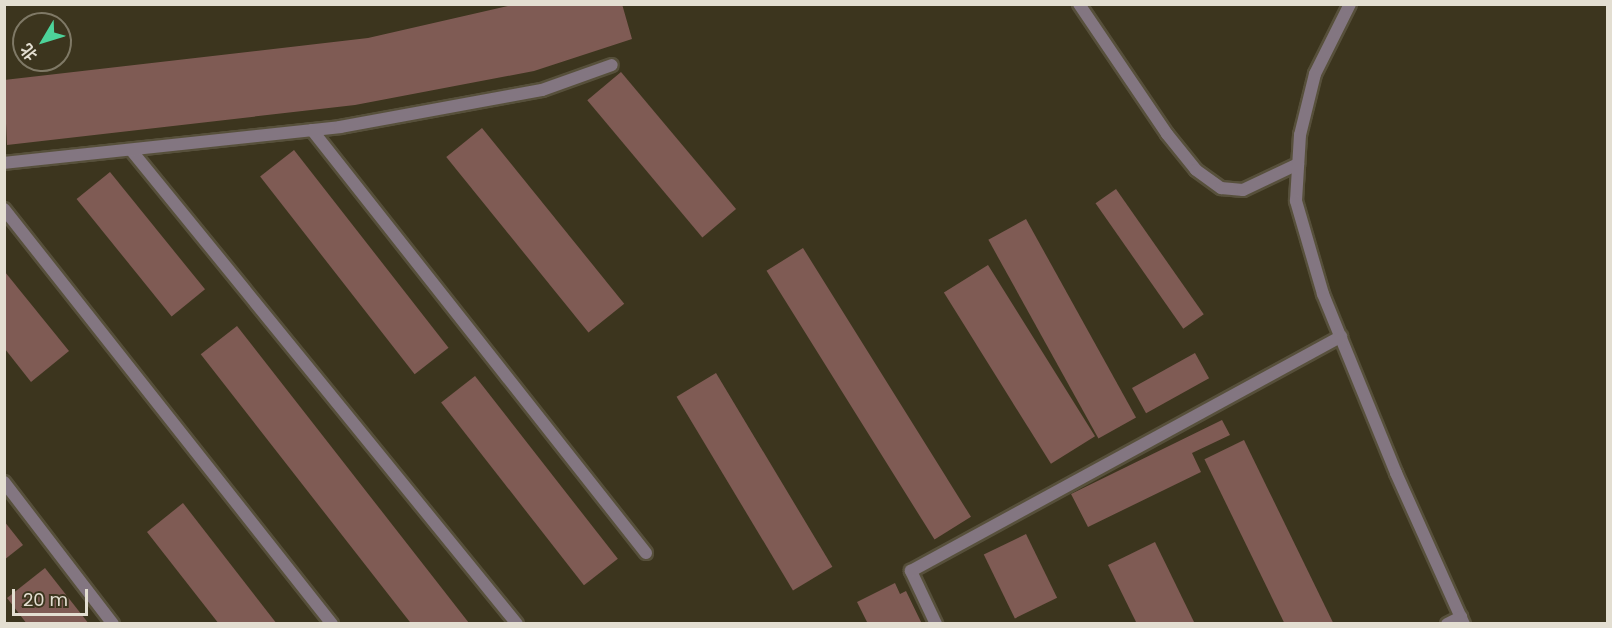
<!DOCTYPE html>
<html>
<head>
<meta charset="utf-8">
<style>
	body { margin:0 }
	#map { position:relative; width:1612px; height:628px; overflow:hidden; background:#3c351e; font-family:Poppins,"Noto Sans SC",sans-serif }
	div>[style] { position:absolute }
	.building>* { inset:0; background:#7f5b54; transform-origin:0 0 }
	.roads { filter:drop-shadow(2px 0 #57503b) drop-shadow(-2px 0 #57503b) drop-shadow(0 2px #57503b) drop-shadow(0 -2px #57503b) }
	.lane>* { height:12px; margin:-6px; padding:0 6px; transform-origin:6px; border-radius:6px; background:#837681 }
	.street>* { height:12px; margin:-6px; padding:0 6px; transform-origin:6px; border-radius:6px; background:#837681 }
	span { translate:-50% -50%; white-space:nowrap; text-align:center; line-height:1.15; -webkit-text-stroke:4.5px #3c351e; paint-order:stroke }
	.frame { position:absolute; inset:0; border:6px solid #e3ded1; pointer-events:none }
	.north { position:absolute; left:12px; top:12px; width:60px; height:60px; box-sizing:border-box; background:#3c351e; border:2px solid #7f7966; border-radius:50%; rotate:232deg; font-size:16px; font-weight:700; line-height:24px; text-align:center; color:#e3ded1 }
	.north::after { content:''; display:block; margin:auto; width:21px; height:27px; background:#4dd39a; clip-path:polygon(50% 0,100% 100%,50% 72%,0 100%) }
	.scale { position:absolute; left:12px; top:589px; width:76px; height:27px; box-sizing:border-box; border:3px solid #e3ded1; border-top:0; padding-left:8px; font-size:18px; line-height:21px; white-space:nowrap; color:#e3ded1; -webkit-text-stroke:4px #3c351e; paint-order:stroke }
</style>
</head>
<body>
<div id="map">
	<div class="building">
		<div style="clip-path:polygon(517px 4px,622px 4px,632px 39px,534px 71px,355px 105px,7px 145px,4px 80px,368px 38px)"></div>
		<div style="left:621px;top:72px;width:179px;height:44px;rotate:50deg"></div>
		<div style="left:482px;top:128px;width:226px;height:46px;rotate:51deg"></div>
		<div style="left:294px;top:150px;width:251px;height:43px;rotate:52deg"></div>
		<div style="left:110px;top:172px;width:151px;height:43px;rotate:51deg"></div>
		<div style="left:1116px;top:189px;width:153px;height:25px;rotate:55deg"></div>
		<div style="left:1026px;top:219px;width:227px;height:43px;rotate:61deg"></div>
		<div style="left:803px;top:248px;width:317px;height:43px;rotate:58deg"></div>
		<div style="left:988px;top:265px;width:202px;height:52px;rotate:58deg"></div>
		<div style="clip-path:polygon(5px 272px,69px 351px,31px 382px,5px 349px)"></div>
		<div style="left:237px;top:326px;width:380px;height:46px;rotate:52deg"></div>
		<div style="left:1195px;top:353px;width:29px;height:72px;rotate:61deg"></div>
		<div style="left:716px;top:373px;width:226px;height:46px;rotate:59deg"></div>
		<div style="left:475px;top:376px;width:232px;height:43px;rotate:52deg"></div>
		<div style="clip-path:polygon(1222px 420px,1230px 435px,1192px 453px,1201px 472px,1088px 527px,1071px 494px)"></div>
		<div style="left:1244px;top:440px;width:205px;height:44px;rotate:64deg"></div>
		<div style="clip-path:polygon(183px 503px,277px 624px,219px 624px,147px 532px)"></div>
		<div style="clip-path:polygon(4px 521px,23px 545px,4px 560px)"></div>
		<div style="left:1026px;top:534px;width:71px;height:47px;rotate:64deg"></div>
		<div style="clip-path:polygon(1155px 542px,1195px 624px,1137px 624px,1108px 565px)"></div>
		<div style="clip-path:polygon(45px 568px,89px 624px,27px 624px,7px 598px)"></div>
		<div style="clip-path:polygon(895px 583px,900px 594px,906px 591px,922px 624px,868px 624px,857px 602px)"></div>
	</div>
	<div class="roads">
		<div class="lane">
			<div style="left:312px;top:130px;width:539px;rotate:51.71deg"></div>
			<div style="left:131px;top:150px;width:611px;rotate:50.84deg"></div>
			<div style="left:4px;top:163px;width:338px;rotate:-6.1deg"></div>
			<div style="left:340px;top:127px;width:205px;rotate:-10.4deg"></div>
			<div style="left:542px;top:90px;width:74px;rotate:-19.7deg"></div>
			<div style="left:4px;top:209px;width:529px;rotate:51.68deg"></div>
			<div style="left:4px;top:482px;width:179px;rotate:52.5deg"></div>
		</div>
		<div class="street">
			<div style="left:1079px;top:4px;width:157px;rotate:55.9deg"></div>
			<div style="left:1167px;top:134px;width:46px;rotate:51.1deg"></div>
			<div style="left:1196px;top:170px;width:31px;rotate:36deg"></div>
			<div style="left:1221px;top:188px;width:22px;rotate:5deg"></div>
			<div style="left:1243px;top:190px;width:61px;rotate:-25.3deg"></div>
			<div style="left:1350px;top:4px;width:78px;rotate:116.6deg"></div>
			<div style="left:1315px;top:74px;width:63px;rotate:103.8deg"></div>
			<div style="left:1300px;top:135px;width:66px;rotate:93.5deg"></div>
			<div style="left:1296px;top:201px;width:97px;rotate:73.8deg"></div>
			<div style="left:1323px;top:294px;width:193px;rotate:67.8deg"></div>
			<div style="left:1396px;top:473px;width:166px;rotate:65.8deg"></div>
			<div style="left:936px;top:624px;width:59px;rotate:-115.3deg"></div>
			<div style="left:911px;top:571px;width:490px;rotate:-28.6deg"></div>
			<div style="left:1447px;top:624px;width:16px;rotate:-27deg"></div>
		</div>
	</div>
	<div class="frame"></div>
	<div class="north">北</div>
	<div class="scale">20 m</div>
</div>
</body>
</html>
